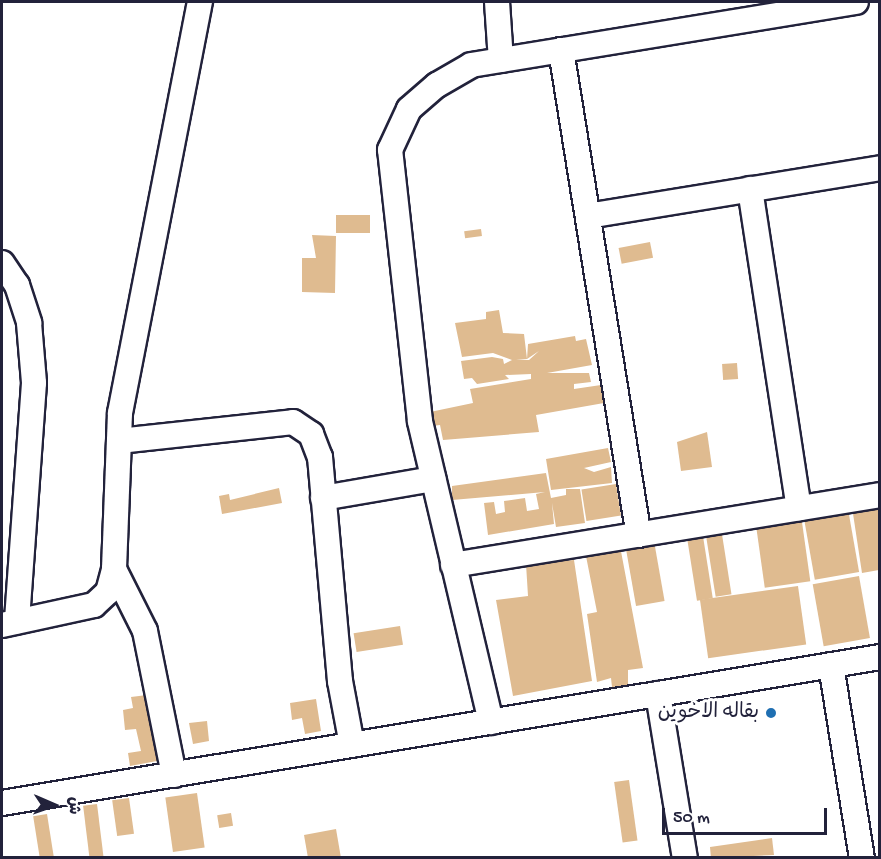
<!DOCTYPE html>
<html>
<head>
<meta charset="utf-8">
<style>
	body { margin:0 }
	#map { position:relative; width:881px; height:859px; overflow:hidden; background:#fff; font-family:"Gochi Hand","Playpen Sans Arabic",sans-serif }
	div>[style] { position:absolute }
	.building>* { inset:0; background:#dfbb90; transform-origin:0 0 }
	.roads { filter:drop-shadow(2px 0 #22223b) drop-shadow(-2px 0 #22223b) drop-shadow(0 2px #22223b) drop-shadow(0 -2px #22223b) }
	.minor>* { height:24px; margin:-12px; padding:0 12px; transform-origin:12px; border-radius:12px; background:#fff }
	.dots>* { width:16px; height:16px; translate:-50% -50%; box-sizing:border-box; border:3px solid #fff; border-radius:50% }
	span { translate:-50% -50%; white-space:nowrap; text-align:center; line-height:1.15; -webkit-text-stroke:6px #fff; paint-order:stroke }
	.poi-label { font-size:20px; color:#22223b }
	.right { translate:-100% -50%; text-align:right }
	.frame { position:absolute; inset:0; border:3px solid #22223b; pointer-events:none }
	.north { position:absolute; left:24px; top:775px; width:60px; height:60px; -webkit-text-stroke:4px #fff; paint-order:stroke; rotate:92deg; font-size:16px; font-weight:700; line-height:24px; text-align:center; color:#22223b }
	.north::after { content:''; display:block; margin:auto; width:21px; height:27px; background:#22223b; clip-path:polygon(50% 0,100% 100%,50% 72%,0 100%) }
	.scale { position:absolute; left:662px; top:808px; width:165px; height:27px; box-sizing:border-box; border:3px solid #22223b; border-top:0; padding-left:8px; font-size:18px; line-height:21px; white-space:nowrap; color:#22223b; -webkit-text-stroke:4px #fff; paint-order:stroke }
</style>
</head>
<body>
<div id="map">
	<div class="building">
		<div style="left:370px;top:215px;width:18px;height:34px;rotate:90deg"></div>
		<div style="left:481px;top:229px;width:7px;height:17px;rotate:82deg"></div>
		<div style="clip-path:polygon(312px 235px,336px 236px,335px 293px,302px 292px,302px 258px,316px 258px)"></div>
		<div style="left:650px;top:242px;width:16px;height:32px;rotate:79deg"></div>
		<div style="clip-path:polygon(499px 310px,503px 333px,524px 334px,527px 359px,516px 360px,529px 360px,539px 351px,527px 359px,528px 344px,575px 336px,576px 341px,586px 339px,592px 365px,547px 373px,589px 373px,591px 382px,574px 384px,574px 389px,601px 385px,604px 403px,536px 415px,539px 432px,443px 440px,440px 425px,432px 426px,430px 412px,473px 403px,470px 389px,531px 379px,531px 374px,505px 375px,509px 379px,477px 384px,472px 378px,464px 379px,461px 361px,492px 357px,503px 359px,504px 364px,512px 360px,493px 353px,462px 357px,455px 323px,486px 319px,486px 312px)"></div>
		<div style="left:737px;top:363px;width:16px;height:15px;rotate:86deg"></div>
		<div style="clip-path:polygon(707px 432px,712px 467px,681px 471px,677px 442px)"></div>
		<div style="clip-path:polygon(608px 448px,611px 462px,584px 468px,594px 472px,611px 467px,612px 483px,551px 490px,546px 459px)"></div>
		<div style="clip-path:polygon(546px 473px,551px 498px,566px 495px,566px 489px,580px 489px,585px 523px,556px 527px,552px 503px,554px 524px,488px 535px,484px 503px,494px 502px,496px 514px,505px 512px,504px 501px,525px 498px,527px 511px,539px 509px,536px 494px,545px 492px,452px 500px,452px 486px)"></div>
		<div style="left:616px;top:484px;width:32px;height:35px;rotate:81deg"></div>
		<div style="clip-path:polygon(279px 488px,282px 503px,222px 514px,219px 496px,229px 494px,230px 500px)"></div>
		<div style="clip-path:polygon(879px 503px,879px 570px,862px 573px,852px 507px)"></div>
		<div style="left:848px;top:509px;width:64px;height:45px;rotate:80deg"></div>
		<div style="left:801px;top:515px;width:67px;height:46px;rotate:82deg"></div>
		<div style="left:721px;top:528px;width:67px;height:16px;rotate:81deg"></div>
		<div style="left:702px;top:530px;width:69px;height:16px;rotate:81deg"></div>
		<div style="left:654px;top:541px;width:61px;height:29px;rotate:80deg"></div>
		<div style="clip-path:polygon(620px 546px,643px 668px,628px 670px,628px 686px,612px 687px,611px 678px,597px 682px,587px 614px,597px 612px,585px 551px)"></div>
		<div style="clip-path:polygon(574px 560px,592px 681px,513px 696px,496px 600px,528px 596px,526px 564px)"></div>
		<div style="left:859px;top:576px;width:63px;height:47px;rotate:80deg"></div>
		<div style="left:798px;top:586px;width:59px;height:99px;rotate:82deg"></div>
		<div style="left:400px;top:626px;width:19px;height:47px;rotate:81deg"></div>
		<div style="clip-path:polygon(147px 695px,157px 761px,130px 766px,128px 753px,141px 751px,136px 729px,125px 730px,123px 710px,133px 708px,131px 697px)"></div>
		<div style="clip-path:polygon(316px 699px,321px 731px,305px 734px,302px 718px,292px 720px,290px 703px)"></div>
		<div style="clip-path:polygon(207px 721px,209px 741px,193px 744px,189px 723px)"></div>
		<div style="left:629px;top:780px;width:61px;height:15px;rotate:82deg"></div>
		<div style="left:197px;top:793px;width:55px;height:32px;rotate:82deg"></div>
		<div style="left:129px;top:798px;width:36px;height:17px;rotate:82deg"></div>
		<div style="left:97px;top:804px;width:54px;height:14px;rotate:83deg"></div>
		<div style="left:231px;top:813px;width:13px;height:14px;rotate:81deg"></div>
		<div style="left:47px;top:814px;width:45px;height:14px;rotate:81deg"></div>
		<div style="clip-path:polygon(336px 829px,341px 858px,308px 858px,304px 835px)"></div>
		<div style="clip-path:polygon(772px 838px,774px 855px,711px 858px,710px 847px)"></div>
	</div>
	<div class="roads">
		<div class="minor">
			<div style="left:497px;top:2px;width:58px;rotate:86.1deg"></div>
			<div style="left:561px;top:50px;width:491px;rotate:80.9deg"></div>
			<div style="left:750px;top:189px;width:323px;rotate:81.3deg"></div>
			<div style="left:588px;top:216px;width:296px;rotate:-9.3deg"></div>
			<div style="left:2px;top:263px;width:27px;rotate:56deg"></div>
			<div style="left:17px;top:285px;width:40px;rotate:72deg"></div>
			<div style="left:29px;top:323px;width:60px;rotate:85.2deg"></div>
			<div style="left:34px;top:383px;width:239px;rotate:94.1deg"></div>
			<div style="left:119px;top:441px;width:175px;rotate:-6.2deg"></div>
			<div style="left:293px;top:422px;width:22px;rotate:34deg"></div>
			<div style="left:311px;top:434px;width:25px;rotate:69deg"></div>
			<div style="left:320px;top:457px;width:225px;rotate:84.9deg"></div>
			<div style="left:340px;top:681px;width:65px;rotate:79.4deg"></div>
			<div style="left:323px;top:498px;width:112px;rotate:-9.8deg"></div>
			<div style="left:453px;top:565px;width:433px;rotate:-9.3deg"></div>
			<div style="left:114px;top:569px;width:69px;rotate:63.4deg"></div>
			<div style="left:145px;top:631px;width:147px;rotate:78.6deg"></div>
			<div style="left:2px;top:625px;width:94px;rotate:-12.3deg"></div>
			<div style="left:94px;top:605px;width:19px;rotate:-43deg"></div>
			<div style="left:108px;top:592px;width:24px;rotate:-75deg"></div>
			<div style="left:114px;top:569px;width:156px;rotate:-87.8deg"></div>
			<div style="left:120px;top:413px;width:419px;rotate:-79deg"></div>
			<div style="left:831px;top:665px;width:195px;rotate:80.9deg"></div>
			<div style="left:658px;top:694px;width:166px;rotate:80.7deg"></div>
			<div style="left:491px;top:722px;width:309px;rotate:-103.3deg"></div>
			<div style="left:420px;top:421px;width:273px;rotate:-96.3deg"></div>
			<div style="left:390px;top:150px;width:45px;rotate:-65.1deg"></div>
			<div style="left:409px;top:109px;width:37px;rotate:-41deg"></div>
			<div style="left:437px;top:85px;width:39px;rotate:-30deg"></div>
			<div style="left:471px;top:65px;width:390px;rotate:-9.3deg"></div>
			<div style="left:2px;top:803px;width:890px;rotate:-9.44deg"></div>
		</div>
	</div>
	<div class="dots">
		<div style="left:771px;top:713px;background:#1f6fb2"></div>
	</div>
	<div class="poi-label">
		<span class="right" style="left:759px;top:713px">بقاله الاخوين</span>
	</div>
	<div class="frame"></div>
	<div class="north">ش</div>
	<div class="scale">50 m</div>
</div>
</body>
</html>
